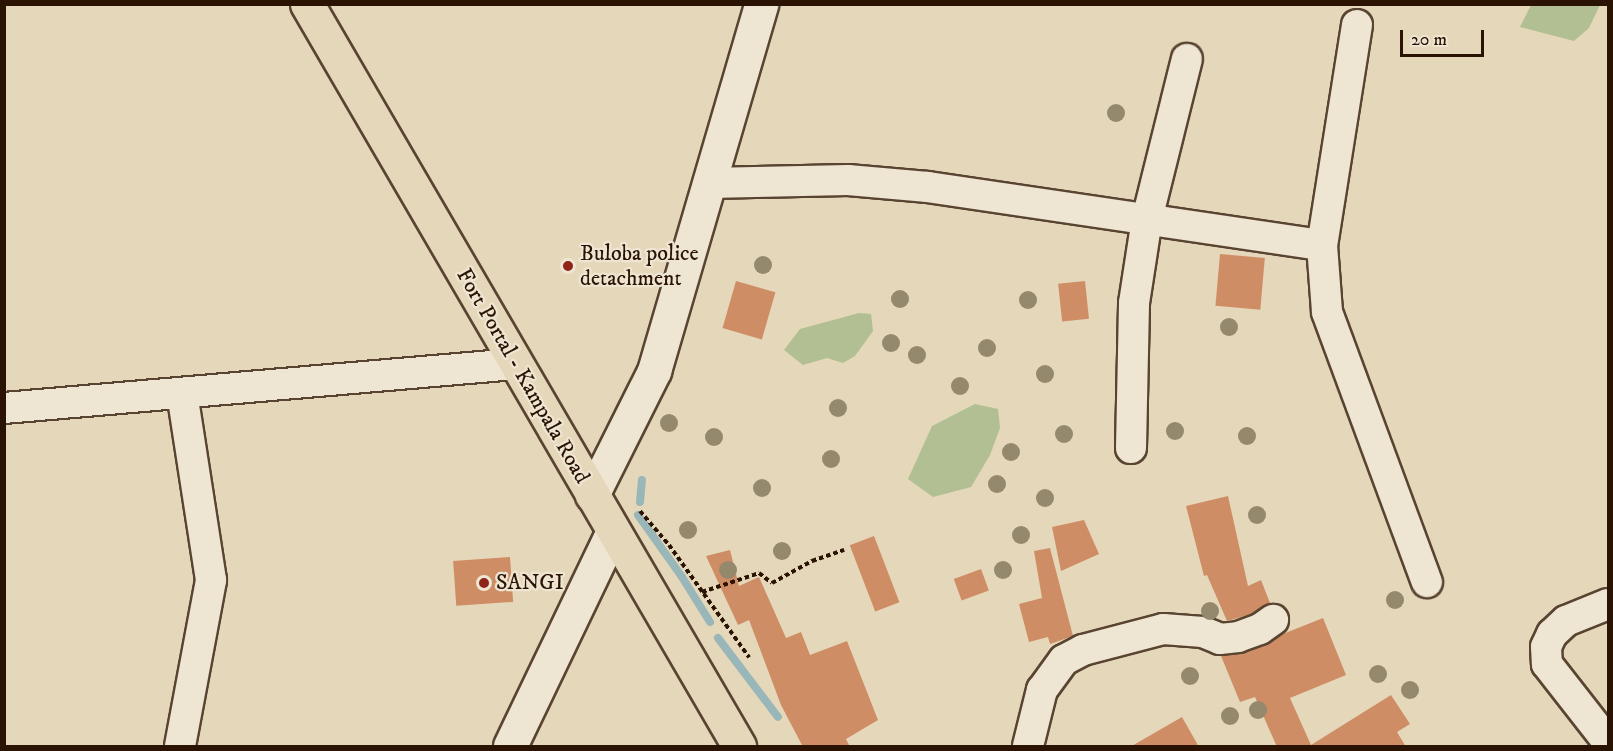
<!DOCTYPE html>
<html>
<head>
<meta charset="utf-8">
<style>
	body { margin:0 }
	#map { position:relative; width:1613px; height:751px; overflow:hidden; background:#e5d7ba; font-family:"IM FELL DW Pica",serif }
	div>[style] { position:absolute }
	.green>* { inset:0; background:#b1bf92 }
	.stream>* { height:8px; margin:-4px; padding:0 4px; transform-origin:4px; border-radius:4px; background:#99b7b9 }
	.building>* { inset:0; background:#cf8d65; transform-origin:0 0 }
	.path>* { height:4px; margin-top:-2px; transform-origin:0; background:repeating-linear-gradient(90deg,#2a1303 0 4.5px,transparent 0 7.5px) }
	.roads { filter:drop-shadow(2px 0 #594431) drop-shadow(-2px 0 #594431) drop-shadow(0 2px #594431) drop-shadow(0 -2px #594431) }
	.street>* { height:30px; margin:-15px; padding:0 15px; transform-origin:15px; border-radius:15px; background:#eee5d2 }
	.secondary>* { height:33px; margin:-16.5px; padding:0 16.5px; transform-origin:16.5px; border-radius:16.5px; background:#eee5d2 }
	.primary>* { height:33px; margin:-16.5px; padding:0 16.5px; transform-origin:16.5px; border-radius:16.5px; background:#e5d7ba }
	.trees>* { width:18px; height:18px; margin:-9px; border-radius:50%; background:#94886d }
	.dots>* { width:16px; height:16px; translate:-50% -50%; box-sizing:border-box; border:3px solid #eee5d2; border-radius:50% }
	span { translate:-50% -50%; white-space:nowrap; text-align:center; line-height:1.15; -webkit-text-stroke:4.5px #eee5d2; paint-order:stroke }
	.poi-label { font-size:22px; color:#2a1303 }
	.left { translate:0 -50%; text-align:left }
	.street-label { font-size:22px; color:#2a1303 }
	.frame { position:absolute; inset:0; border:6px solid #2a1303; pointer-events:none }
	.scale { position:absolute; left:1400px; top:30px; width:84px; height:27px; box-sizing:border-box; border:3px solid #2a1303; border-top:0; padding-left:8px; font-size:18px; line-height:21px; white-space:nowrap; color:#2a1303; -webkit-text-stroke:4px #eee5d2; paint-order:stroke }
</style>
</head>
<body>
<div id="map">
	<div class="green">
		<div style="clip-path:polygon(1531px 5px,1531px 4px,1600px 5px,1589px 28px,1574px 41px,1520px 27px)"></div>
		<div style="clip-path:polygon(859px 313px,871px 314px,873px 331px,855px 356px,843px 363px,827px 358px,803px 365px,784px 350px,800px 329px)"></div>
		<div style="clip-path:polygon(975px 404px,998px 409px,1000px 428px,990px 455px,971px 487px,933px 497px,908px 479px,932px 426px)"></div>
	</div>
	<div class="stream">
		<div style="left:640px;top:502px;width:22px;rotate:-85deg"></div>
		<div style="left:638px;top:515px;width:76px;rotate:54.6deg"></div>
		<div style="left:682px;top:577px;width:53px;rotate:58.1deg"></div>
		<div style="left:718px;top:638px;width:99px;rotate:52.8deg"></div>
	</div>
	<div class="building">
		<div style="left:1220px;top:254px;width:45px;height:52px;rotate:5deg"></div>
		<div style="left:736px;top:281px;width:41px;height:49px;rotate:16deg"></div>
		<div style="left:1085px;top:281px;width:38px;height:27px;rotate:84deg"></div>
		<div style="clip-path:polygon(1228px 496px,1248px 586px,1261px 580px,1270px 603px,1252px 614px,1227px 621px,1207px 575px,1204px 576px,1186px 506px)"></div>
		<div style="clip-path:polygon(1084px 520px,1099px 554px,1061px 571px,1052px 527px)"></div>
		<div style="left:874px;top:536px;width:71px;height:26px;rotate:69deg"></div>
		<div style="clip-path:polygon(1050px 548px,1073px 636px,1050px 644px,1048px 637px,1029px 642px,1019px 604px,1042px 598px,1034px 551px)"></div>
		<div style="clip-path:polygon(730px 550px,739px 586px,759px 577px,786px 638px,801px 632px,810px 655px,847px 641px,878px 720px,846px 739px,850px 747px,803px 747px,781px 705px,749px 620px,738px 625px,706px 556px)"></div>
		<div style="left:510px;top:557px;width:45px;height:57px;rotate:86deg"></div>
		<div style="left:981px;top:569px;width:23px;height:29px;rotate:70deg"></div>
		<div style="clip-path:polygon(1323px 618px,1346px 675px,1290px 698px,1311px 745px,1391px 695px,1410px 724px,1397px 732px,1406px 747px,1277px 747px,1255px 697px,1240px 702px,1221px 656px,1244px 653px,1266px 645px,1283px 634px)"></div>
		<div style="clip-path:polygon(1182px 717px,1199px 747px,1130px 747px)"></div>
	</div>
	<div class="path">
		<div style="left:640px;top:511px;width:45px;rotate:49.5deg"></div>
		<div style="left:669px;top:545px;width:138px;rotate:54.5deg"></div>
		<div style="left:702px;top:592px;width:60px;rotate:-18.4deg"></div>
		<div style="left:759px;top:573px;width:16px;rotate:38deg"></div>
		<div style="left:772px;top:583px;width:46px;rotate:-28.8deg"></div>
		<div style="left:812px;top:561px;width:34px;rotate:-19deg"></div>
	</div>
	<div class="roads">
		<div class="street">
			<div style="left:1357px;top:25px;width:223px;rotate:99deg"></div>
			<div style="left:1322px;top:245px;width:67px;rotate:85.7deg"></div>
			<div style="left:1327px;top:312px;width:288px;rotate:69.7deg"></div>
			<div style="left:709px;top:183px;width:139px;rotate:-1.2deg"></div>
			<div style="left:848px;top:180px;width:80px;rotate:5deg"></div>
			<div style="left:928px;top:187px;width:398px;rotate:8.4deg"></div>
			<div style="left:4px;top:408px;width:513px;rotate:-4.92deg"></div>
			<div style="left:1131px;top:448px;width:145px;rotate:-88.8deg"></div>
			<div style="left:1134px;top:303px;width:85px;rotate:-81.2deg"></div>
			<div style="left:1147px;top:219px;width:165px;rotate:-76deg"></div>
			<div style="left:1608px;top:604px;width:45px;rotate:158deg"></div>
			<div style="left:1566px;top:621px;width:19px;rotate:137deg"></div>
			<div style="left:1552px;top:634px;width:14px;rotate:115deg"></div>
			<div style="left:1546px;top:647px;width:17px;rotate:87deg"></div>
			<div style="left:1547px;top:664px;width:99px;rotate:52deg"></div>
			<div style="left:180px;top:746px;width:169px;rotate:-79.4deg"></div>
			<div style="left:211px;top:580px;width:189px;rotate:-98.8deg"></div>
			<div style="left:1028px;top:746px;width:58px;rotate:-76deg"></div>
			<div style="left:1042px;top:690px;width:37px;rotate:-54deg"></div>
			<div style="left:1064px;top:660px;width:21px;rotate:-28deg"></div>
			<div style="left:1083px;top:650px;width:83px;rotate:-14.7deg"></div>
			<div style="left:1163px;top:629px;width:40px;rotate:4.3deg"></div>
			<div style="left:1203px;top:632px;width:18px;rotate:22deg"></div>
			<div style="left:1220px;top:639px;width:18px;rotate:-6deg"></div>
			<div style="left:1238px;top:637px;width:23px;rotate:-20deg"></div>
			<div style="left:1260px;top:629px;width:16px;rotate:-35deg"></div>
		</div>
		<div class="secondary">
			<div style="left:592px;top:495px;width:139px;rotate:-63.4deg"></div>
			<div style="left:654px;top:371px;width:382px;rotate:-73.7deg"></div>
			<div style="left:510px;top:746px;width:238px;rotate:-64.4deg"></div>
		</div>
		<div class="primary">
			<div style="left:307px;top:4px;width:859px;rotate:59.79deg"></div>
		</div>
	</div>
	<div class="trees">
		<div style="left:1116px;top:113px"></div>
		<div style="left:763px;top:265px"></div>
		<div style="left:900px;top:299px"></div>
		<div style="left:1028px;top:300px"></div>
		<div style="left:1229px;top:327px"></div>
		<div style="left:891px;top:343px"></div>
		<div style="left:987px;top:348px"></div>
		<div style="left:917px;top:355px"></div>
		<div style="left:1045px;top:374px"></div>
		<div style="left:960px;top:386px"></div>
		<div style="left:838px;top:408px"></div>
		<div style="left:669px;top:423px"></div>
		<div style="left:1175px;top:431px"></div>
		<div style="left:1064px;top:434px"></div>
		<div style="left:1247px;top:436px"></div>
		<div style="left:714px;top:437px"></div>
		<div style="left:1011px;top:452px"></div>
		<div style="left:831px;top:459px"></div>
		<div style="left:997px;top:484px"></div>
		<div style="left:762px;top:488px"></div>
		<div style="left:1045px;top:498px"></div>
		<div style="left:1257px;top:515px"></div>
		<div style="left:688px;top:530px"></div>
		<div style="left:1021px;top:535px"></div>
		<div style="left:782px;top:551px"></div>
		<div style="left:728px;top:570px"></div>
		<div style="left:1003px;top:570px"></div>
		<div style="left:1395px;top:600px"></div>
		<div style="left:1210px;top:611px"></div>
		<div style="left:1378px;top:674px"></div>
		<div style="left:1190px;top:676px"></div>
		<div style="left:1410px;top:690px"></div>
		<div style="left:1258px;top:710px"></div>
		<div style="left:1230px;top:716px"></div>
	</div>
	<div class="dots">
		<div style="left:568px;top:266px;background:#8f2418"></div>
		<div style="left:484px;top:583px;background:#8f2418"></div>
	</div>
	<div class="poi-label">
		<span class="left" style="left:580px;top:266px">Buloba police<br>detachment</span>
		<span class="left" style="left:496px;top:583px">SANGI</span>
	</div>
	<div class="street-label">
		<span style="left:523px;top:376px;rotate:60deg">Fort Portal - Kampala Road</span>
	</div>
	<div class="frame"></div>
	<div class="scale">20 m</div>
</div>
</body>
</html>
